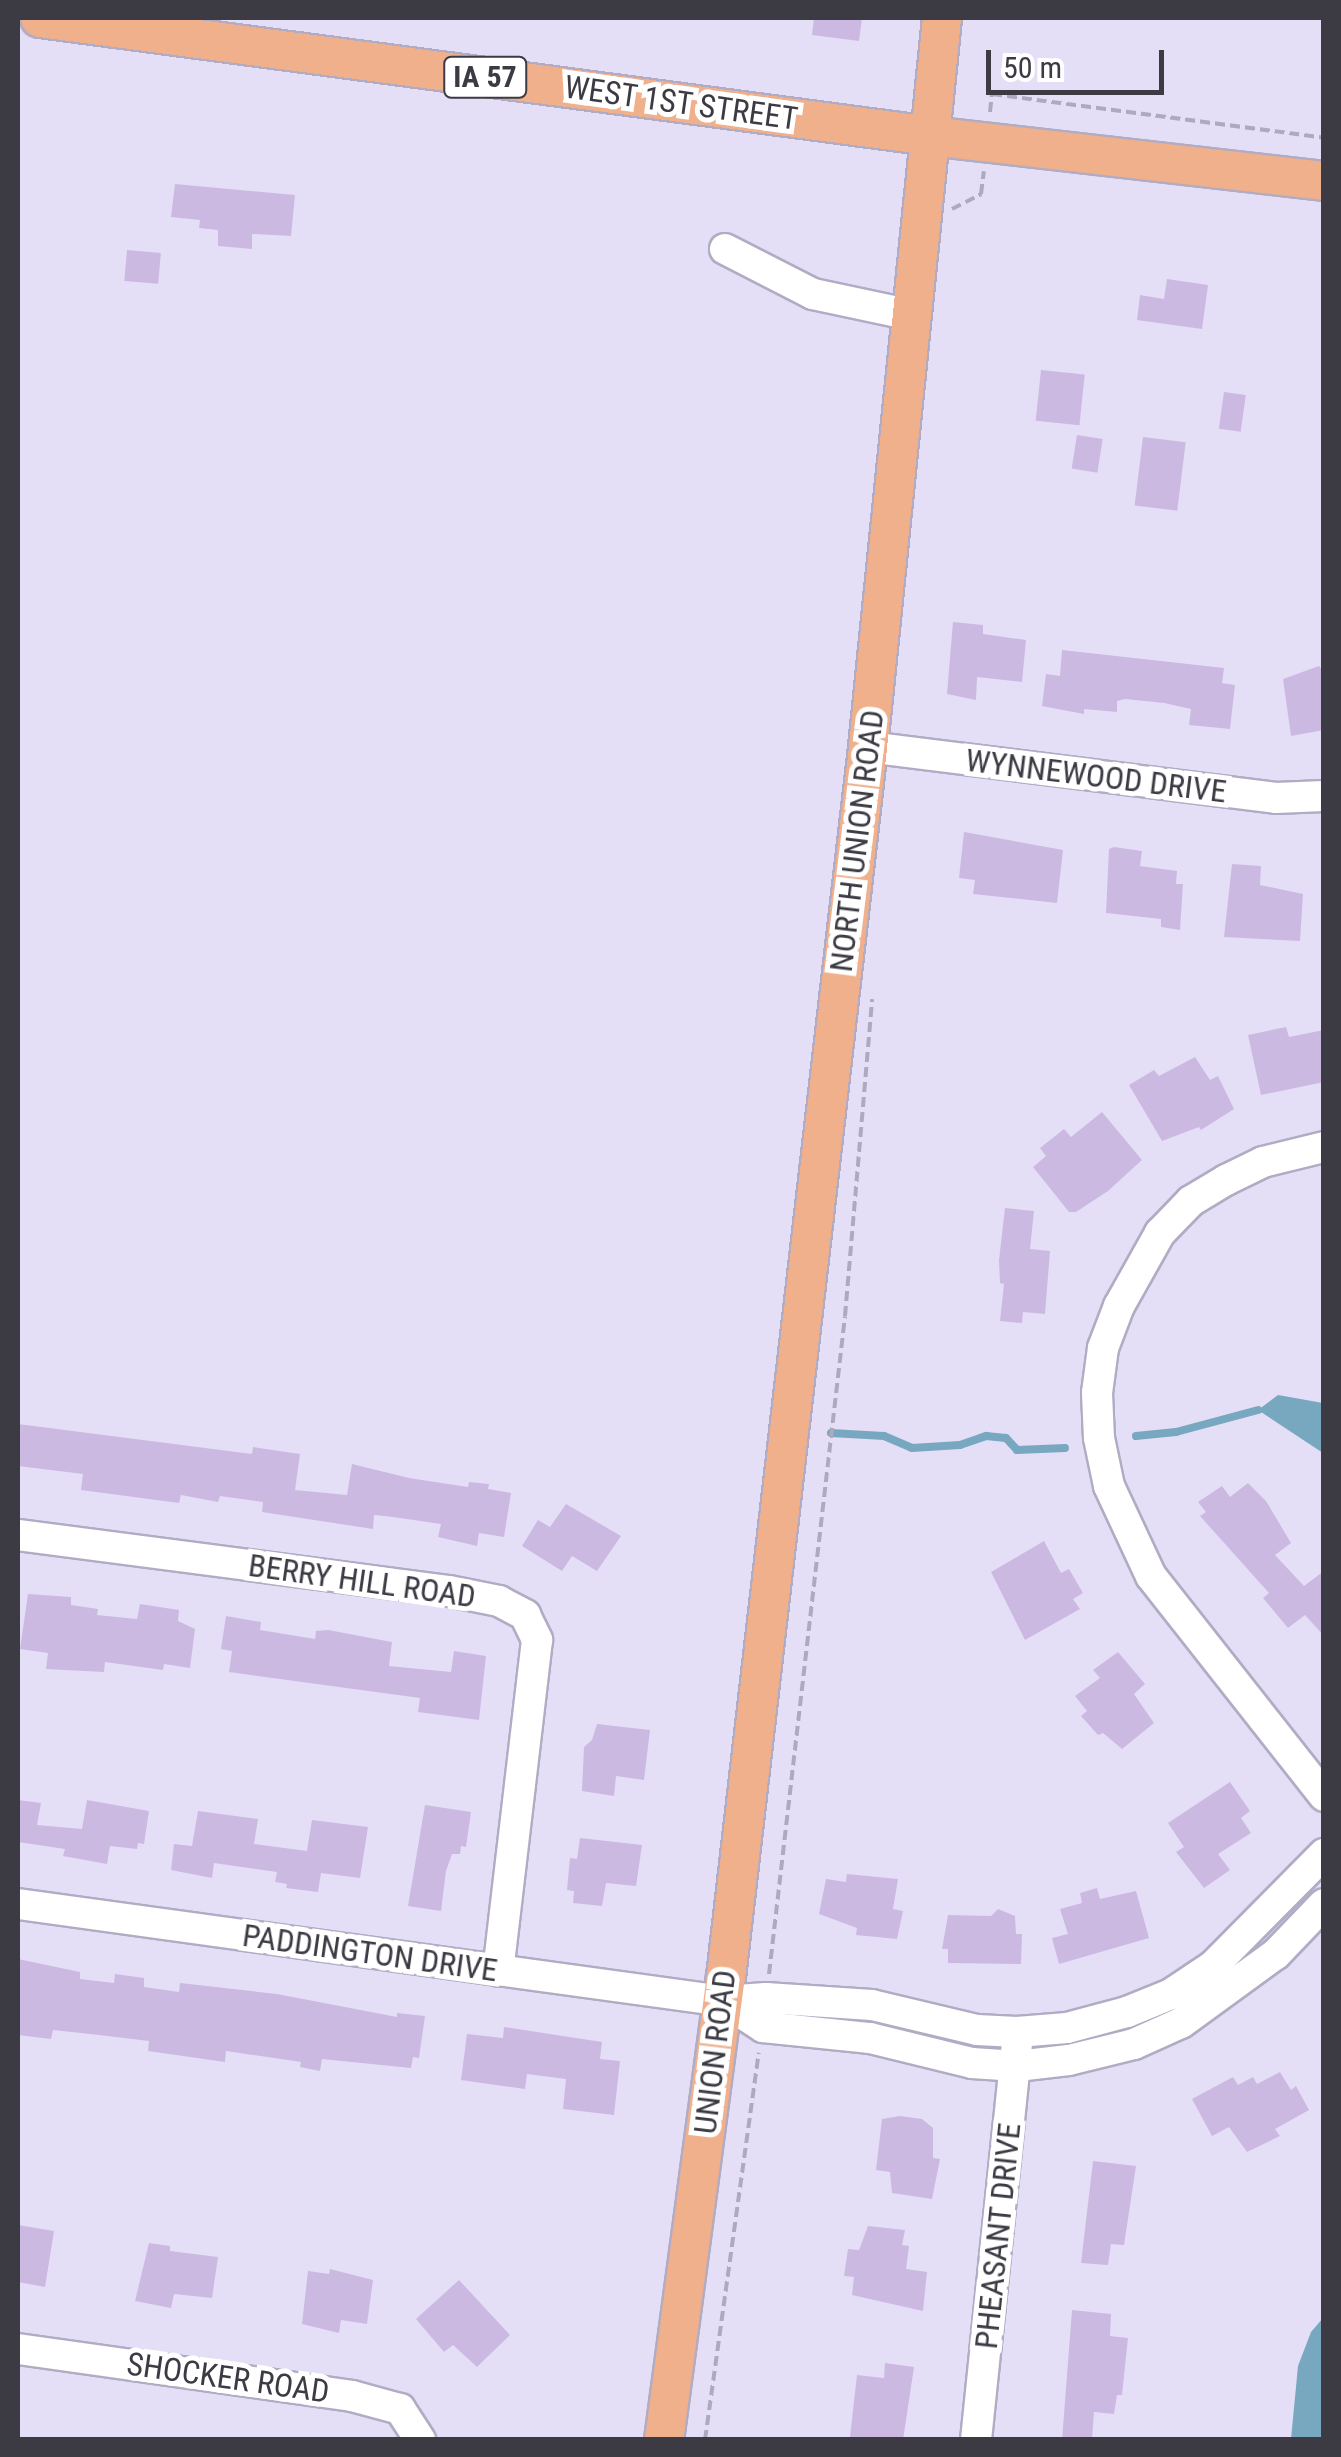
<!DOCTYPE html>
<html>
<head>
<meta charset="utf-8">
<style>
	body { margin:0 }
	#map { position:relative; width:1341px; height:2457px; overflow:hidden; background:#e4dff7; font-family:"Roboto Condensed",sans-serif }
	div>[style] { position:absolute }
	.water>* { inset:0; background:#78a8c0 }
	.stream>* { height:8px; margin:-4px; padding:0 4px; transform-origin:4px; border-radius:4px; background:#78a8c0 }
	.building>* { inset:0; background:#ccb9e2; transform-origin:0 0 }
	.path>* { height:4px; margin-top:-2px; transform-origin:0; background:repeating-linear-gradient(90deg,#aeaabd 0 10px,transparent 0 15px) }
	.roads { filter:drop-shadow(2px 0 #b1acc3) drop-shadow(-2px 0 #b1acc3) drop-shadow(0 2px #b1acc3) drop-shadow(0 -2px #b1acc3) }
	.minor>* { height:30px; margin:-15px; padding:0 15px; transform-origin:15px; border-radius:15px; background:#fff }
	.major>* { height:38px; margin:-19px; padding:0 19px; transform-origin:19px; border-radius:19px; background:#efb08b }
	span { translate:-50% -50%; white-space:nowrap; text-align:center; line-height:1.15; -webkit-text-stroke:10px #fff; paint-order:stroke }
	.shield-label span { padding:2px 8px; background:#fff; border:2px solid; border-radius:8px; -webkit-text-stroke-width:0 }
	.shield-label { font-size:30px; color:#3c3a43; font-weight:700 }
	.street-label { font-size:32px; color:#3c3a43 }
	.frame { position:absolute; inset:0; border:20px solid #3c3a43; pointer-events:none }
	.scale { position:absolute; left:986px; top:50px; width:178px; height:45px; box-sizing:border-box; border:5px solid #3c3a43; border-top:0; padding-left:12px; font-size:30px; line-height:35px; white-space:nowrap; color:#3c3a43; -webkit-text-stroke:8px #fff; paint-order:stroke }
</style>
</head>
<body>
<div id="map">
	<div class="water">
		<div style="clip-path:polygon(1278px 1395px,1323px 1403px,1323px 1453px,1258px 1410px)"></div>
		<div style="clip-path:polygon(1323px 2318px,1323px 2439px,1291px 2439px,1298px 2366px,1311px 2332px)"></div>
	</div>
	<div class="stream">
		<div style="left:831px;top:1433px;width:53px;rotate:3.2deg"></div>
		<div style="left:884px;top:1436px;width:30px;rotate:23deg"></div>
		<div style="left:912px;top:1448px;width:48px;rotate:-3.6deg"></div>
		<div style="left:960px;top:1445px;width:28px;rotate:-19deg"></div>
		<div style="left:986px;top:1436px;width:20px;rotate:6deg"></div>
		<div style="left:1006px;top:1438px;width:16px;rotate:47deg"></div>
		<div style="left:1017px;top:1450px;width:48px;rotate:-2.4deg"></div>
		<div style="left:1136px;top:1436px;width:40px;rotate:-5.7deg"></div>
		<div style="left:1176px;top:1432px;width:85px;rotate:-15deg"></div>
	</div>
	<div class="building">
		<div style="clip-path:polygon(814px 18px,862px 18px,859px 41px,812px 35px)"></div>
		<div style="clip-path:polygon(175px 184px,295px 195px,291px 236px,252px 234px,252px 249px,218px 246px,218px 230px,199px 228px,200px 220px,171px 217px)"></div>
		<div style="left:127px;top:250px;width:34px;height:31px;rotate:5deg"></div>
		<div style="clip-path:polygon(1167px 279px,1208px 285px,1202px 329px,1137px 320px,1140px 295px,1164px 299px)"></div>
		<div style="left:1041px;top:370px;width:44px;height:51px;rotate:6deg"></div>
		<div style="left:1224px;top:392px;width:22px;height:37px;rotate:8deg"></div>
		<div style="left:1077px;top:435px;width:26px;height:34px;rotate:9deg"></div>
		<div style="left:1143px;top:437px;width:43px;height:69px;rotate:7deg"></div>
		<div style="clip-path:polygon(953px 622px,983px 625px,983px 634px,1026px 640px,1022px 682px,977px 677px,976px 700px,947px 694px)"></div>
		<div style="clip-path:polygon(1062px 650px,1224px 668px,1222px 683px,1235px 685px,1230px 729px,1189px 725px,1191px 709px,1164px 703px,1125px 699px,1117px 701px,1117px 712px,1084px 709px,1084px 714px,1042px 706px,1046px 674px,1060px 676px)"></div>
		<div style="clip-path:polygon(1319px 666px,1324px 672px,1324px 730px,1291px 736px,1283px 679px)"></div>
		<div style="clip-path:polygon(964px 832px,1063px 850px,1057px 903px,973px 894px,975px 880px,959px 878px)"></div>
		<div style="clip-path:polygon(1114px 847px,1142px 851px,1140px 866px,1177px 871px,1176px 884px,1183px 884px,1180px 930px,1161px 927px,1161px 919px,1106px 913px,1109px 849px)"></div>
		<div style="clip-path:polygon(1232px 864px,1261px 866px,1260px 885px,1303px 894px,1300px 941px,1224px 937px)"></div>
		<div style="clip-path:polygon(1286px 1027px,1289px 1037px,1324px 1030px,1324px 1082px,1261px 1095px,1248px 1035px)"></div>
		<div style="clip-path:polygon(1195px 1057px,1210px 1080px,1218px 1076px,1234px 1109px,1201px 1130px,1199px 1127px,1162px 1141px,1129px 1085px,1154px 1070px,1159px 1076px)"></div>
		<div style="clip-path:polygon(1102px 1112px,1142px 1160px,1108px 1191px,1076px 1212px,1069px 1212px,1033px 1167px,1046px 1156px,1040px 1148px,1064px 1129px,1071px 1137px)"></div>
		<div style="clip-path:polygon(1005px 1208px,1034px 1211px,1030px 1249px,1050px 1251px,1045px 1314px,1023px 1312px,1022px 1323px,1000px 1321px,1004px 1284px,1000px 1283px,999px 1260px)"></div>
		<div style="clip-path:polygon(18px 1424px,252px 1454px,253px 1447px,300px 1454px,295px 1490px,347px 1495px,352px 1464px,409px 1478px,468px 1487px,469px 1482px,489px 1484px,488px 1489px,511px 1493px,504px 1537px,479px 1533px,477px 1546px,438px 1537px,441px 1524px,393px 1517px,374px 1515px,373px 1529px,262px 1512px,263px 1502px,220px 1496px,218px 1502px,181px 1495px,179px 1503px,81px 1490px,83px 1474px,18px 1466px)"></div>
		<div style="clip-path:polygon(1248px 1483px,1266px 1501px,1291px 1543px,1275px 1555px,1304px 1586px,1324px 1571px,1324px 1636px,1305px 1615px,1288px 1628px,1263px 1598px,1269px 1593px,1200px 1516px,1206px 1512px,1198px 1502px,1222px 1486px,1230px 1497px)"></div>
		<div style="clip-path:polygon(566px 1504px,621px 1536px,597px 1571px,572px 1556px,562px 1571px,522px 1546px,538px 1520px,550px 1527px)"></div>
		<div style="clip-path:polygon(1044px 1541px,1061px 1573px,1069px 1569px,1083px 1593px,1073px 1599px,1080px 1609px,1025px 1640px,991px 1572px)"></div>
		<div style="clip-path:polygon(28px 1594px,71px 1597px,71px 1605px,98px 1609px,97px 1615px,137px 1619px,140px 1604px,179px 1610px,178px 1621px,195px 1629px,190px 1668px,164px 1664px,163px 1670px,105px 1662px,104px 1672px,46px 1669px,48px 1653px,20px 1649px)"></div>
		<div style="clip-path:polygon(226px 1616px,261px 1622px,260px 1630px,315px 1639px,316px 1631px,328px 1630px,392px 1642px,389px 1666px,451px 1672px,454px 1651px,486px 1656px,479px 1720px,418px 1712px,420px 1698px,229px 1672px,232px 1651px,221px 1649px)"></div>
		<div style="clip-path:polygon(1118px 1652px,1145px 1684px,1134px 1694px,1154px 1723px,1122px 1749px,1103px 1733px,1098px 1735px,1081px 1716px,1087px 1711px,1075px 1696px,1100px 1678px,1093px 1670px)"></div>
		<div style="clip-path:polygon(597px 1724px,650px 1730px,644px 1780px,616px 1776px,614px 1796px,582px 1791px,584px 1747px,592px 1740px)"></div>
		<div style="clip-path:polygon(1230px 1782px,1250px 1811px,1241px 1818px,1251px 1833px,1218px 1854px,1230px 1870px,1204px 1888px,1176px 1852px,1184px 1847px,1168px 1823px)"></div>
		<div style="clip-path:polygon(18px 1800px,41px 1803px,37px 1825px,82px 1829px,87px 1800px,149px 1811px,144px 1844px,138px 1843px,137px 1849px,110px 1846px,107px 1864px,63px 1856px,65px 1849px,18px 1842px)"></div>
		<div style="clip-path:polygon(425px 1805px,471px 1812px,466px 1847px,461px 1846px,460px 1854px,452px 1854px,446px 1871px,441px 1911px,408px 1906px)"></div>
		<div style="clip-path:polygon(198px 1811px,258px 1819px,254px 1844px,307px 1851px,312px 1820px,368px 1827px,360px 1878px,321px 1873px,318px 1892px,286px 1888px,287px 1884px,275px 1882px,277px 1872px,214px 1863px,212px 1878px,171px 1870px,174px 1844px,192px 1846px)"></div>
		<div style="clip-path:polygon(580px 1838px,642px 1845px,636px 1886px,606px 1883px,602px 1906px,573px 1903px,574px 1891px,567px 1890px,570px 1858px,577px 1859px)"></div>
		<div style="clip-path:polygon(847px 1874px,898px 1879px,893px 1909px,903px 1911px,897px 1939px,856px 1935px,857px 1928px,819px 1914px,826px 1879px,846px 1882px)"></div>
		<div style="clip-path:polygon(1097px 1888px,1100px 1899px,1136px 1891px,1149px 1938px,1059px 1964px,1052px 1938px,1068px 1934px,1060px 1909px,1082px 1903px,1080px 1893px)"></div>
		<div style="clip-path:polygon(998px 1909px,1015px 1916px,1016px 1934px,1022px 1934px,1021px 1964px,948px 1963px,948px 1949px,942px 1949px,948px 1915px,991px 1916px)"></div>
		<div style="clip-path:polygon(18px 1959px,80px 1972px,80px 1979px,114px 1983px,115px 1974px,144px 1978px,144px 1987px,179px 1992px,180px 1983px,277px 1994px,397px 2017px,397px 2013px,425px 2016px,419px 2058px,413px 2057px,411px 2068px,322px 2059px,320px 2071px,300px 2067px,301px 2062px,226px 2051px,225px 2062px,148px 2051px,149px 2041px,99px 2035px,53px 2030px,51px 2039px,18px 2035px)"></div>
		<div style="clip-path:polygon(504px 2027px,602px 2042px,600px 2059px,620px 2061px,614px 2115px,563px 2109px,566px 2079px,527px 2074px,525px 2089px,461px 2080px,467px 2034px,503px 2038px)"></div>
		<div style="clip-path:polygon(1280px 2072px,1291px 2090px,1296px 2086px,1309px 2110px,1275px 2129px,1280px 2136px,1247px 2152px,1229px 2127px,1212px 2136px,1192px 2099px,1233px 2077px,1238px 2085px,1253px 2077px,1257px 2084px)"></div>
		<div style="clip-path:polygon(900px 2116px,922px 2119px,933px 2128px,933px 2158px,940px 2159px,932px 2199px,892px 2193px,890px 2172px,876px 2170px,882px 2119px)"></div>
		<div style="clip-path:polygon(1093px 2161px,1136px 2166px,1124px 2245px,1111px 2244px,1108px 2265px,1081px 2263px)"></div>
		<div style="clip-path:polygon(18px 2225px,54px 2231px,45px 2287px,18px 2282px)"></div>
		<div style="clip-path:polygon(868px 2226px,905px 2230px,902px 2245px,909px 2246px,906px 2269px,927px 2272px,923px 2311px,852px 2295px,854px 2277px,844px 2276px,848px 2249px,859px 2250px)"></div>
		<div style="clip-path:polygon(149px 2243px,170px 2246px,170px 2251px,218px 2257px,212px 2298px,174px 2294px,171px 2308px,135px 2301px)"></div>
		<div style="clip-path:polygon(330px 2269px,373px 2280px,367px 2324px,341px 2320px,339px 2333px,302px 2324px,308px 2271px,329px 2274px)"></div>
		<div style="clip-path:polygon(459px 2280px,510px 2335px,477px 2367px,453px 2345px,444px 2352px,416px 2319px)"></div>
		<div style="clip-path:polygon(1072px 2310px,1111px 2314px,1110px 2336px,1128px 2338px,1122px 2395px,1117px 2395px,1114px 2414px,1094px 2412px,1092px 2440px,1062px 2440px)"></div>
		<div style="clip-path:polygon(885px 2363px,914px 2367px,903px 2440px,850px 2437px,857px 2375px,884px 2378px)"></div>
	</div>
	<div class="path">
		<div style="left:990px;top:112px;width:18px;rotate:-84deg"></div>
		<div style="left:992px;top:94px;width:335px;rotate:7.5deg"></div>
		<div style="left:952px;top:209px;width:33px;rotate:-27deg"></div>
		<div style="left:981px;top:194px;width:23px;rotate:-83deg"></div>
		<div style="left:769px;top:1974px;width:662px;rotate:-83.41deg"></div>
		<div style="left:845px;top:1316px;width:318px;rotate:-85.1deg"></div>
		<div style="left:705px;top:2440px;width:391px;rotate:-82.1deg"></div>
	</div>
	<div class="roads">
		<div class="minor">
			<div style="left:725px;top:249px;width:99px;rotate:27.1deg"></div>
			<div style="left:813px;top:294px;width:101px;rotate:12deg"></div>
			<div style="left:868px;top:747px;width:411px;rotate:7.1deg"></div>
			<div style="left:1276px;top:798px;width:48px;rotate:-2.4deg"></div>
			<div style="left:1324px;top:1147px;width:63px;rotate:166.2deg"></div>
			<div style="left:1263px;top:1162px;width:41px;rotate:154.1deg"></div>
			<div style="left:1226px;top:1180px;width:41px;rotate:149deg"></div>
			<div style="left:1191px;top:1201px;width:45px;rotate:134.1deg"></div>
			<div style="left:1160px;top:1233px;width:84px;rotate:119.3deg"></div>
			<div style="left:1119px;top:1306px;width:45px;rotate:110.9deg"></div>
			<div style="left:1103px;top:1348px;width:45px;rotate:97.6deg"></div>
			<div style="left:1097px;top:1393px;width:45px;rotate:87.5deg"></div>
			<div style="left:1099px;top:1438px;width:49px;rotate:78.2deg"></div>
			<div style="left:1109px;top:1486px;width:99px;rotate:65deg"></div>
			<div style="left:1151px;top:1576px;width:280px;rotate:51.8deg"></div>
			<div style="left:18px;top:1535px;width:435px;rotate:7.4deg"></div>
			<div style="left:449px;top:1591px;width:51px;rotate:11.3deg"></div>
			<div style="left:499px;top:1601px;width:30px;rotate:28deg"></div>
			<div style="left:525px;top:1615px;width:28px;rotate:64deg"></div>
			<div style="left:537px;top:1640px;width:333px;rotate:96.7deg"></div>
			<div style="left:18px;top:1904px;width:712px;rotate:7.83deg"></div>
			<div style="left:723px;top:2001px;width:43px;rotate:-4deg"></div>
			<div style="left:766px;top:1998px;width:106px;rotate:3.8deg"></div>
			<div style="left:872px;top:2005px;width:108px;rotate:13.4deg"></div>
			<div style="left:977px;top:2030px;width:40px;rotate:2.9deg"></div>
			<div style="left:1017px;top:2032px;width:50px;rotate:-4.6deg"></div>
			<div style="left:1067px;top:2028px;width:62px;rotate:-14.9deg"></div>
			<div style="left:1127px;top:2012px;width:48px;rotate:-22.2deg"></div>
			<div style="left:1171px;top:1994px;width:50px;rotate:-33.7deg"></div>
			<div style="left:1213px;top:1966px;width:158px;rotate:-45.3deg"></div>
			<div style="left:723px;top:2001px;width:48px;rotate:33deg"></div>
			<div style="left:763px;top:2027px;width:108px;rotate:5.9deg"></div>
			<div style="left:870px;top:2038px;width:105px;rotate:13.8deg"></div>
			<div style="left:972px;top:2063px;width:45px;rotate:3.8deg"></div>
			<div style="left:1017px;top:2066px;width:52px;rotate:-6.6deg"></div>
			<div style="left:1069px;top:2060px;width:67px;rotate:-13.8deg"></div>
			<div style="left:1134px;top:2044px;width:51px;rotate:-24.1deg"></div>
			<div style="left:1181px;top:2023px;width:117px;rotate:-36deg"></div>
			<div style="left:1276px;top:1954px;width:69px;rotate:-46.2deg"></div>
			<div style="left:18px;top:2349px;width:337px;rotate:8deg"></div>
			<div style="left:352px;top:2396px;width:50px;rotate:15.2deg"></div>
			<div style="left:400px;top:2409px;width:37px;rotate:57deg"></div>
			<div style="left:976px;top:2440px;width:397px;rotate:-84.1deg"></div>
		</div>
		<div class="major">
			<div style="left:40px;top:18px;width:898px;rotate:7.55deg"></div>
			<div style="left:930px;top:136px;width:397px;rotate:6.5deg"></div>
			<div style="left:664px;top:2440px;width:467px;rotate:-82.4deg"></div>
			<div style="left:726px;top:1977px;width:1238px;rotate:-83.41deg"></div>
			<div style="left:868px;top:747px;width:733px;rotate:-84.2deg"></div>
		</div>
	</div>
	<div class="shield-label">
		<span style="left:485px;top:77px">IA 57</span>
	</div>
	<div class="street-label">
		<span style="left:681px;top:103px;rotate:8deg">WEST 1ST STREET</span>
		<span style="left:1096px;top:776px;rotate:7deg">WYNNEWOOD DRIVE</span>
		<span style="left:857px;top:841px;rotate:-83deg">NORTH UNION ROAD</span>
		<span style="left:362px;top:1581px;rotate:8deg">BERRY HILL ROAD</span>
		<span style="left:370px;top:1953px;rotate:8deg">PADDINGTON DRIVE</span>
		<span style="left:715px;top:2052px;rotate:-83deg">UNION ROAD</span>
		<span style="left:998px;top:2236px;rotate:-84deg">PHEASANT DRIVE</span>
		<span style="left:228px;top:2378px;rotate:8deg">SHOCKER ROAD</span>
	</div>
	<div class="frame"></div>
	<div class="scale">50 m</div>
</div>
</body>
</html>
